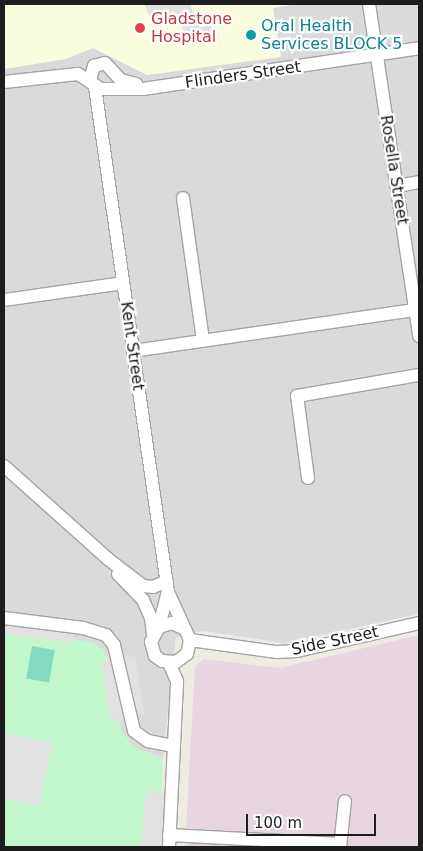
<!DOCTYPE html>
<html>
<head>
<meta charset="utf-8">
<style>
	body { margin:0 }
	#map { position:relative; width:423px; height:851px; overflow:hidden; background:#eeebe3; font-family:"DejaVu Sans",sans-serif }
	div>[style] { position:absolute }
	.residential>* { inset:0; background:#dbdada }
	.industrial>* { inset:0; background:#e7d6e2 }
	.education>* { inset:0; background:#fafddd }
	.park>* { inset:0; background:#c2f7cb }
	.pitch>* { inset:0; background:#84dac1; transform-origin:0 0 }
	.parking>* { inset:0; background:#e1e1e1; transform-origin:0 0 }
	.roads { filter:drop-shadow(1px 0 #a4a4a4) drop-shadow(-1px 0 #a4a4a4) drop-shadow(0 1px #a4a4a4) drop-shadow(0 -1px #a4a4a4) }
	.minor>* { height:12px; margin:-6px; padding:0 6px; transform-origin:6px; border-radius:6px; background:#fff }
	.dots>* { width:14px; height:14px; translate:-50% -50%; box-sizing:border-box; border:2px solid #fff; border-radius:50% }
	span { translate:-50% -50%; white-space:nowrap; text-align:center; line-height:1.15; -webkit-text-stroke:4.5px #fff; paint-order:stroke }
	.health-label { font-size:16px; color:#be3a42 }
	.left { translate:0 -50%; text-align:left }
	.culture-label { font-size:16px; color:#0d838f }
	.street-label { font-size:16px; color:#1d1d1d }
	.frame { position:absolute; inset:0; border:5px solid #1d1d1d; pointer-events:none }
	.scale { position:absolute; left:246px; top:814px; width:130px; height:22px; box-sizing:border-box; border:2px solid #1d1d1d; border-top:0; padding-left:6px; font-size:15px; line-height:18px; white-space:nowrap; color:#1d1d1d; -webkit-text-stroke:4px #fff; paint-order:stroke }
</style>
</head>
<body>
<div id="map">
	<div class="residential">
		<div style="clip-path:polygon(298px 4px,419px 4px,419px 614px,284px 643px,203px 631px,176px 637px,163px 758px,133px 747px,121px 730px,108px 658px,102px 649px,4px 629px,4px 69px,65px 59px,93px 48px,115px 58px,281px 57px,273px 7px)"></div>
	</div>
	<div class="industrial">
		<div style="clip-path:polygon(419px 635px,419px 847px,185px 847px,195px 666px,204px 659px,280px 668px)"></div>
	</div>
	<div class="education">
		<div style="clip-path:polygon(4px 4px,298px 4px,273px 8px,281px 57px,147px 75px,93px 48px,65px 59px,4px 69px)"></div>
	</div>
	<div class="park">
		<div style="clip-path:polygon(4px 629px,92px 642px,102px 649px,108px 658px,121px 730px,133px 747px,163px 758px,159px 847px,4px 847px)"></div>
	</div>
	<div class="pitch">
		<div style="left:32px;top:646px;width:23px;height:33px;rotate:10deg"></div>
	</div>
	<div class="parking">
		<div style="clip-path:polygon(144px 4px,190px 4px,200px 27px,211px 25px,217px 40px,208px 44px,190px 43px,174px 11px,152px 21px)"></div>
		<div style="left:4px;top:618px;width:71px;height:16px;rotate:7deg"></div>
		<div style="left:135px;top:656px;width:59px;height:34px;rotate:81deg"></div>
		<div style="clip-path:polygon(4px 733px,52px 742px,40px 805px,4px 799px)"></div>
		<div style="left:146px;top:791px;width:25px;height:56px;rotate:5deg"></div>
	</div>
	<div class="roads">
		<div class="minor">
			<div style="left:369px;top:4px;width:336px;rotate:81.4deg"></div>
			<div style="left:90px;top:80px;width:15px;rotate:-74deg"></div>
			<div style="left:94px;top:66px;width:11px;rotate:-15deg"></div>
			<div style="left:105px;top:63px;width:23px;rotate:47deg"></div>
			<div style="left:121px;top:80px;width:16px;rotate:15deg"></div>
			<div style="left:4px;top:82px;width:74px;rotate:-6.2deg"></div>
			<div style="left:78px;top:74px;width:27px;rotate:33deg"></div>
			<div style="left:101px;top:89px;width:42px"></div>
			<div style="left:143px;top:89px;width:279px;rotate:-8.4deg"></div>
			<div style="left:95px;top:87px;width:510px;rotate:81.77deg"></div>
			<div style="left:168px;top:592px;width:53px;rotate:65.4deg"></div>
			<div style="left:190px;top:640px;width:14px;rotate:102deg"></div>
			<div style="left:187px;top:654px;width:14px;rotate:144deg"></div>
			<div style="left:176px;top:662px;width:14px;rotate:-176deg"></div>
			<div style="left:162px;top:661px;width:9px;rotate:-144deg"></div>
			<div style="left:155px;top:656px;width:15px;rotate:-106deg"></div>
			<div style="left:151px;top:642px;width:17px;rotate:-62deg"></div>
			<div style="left:159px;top:627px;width:14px;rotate:-17deg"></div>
			<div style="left:172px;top:623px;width:14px;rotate:25deg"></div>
			<div style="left:397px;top:186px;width:22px;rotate:-10deg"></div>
			<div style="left:183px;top:198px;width:144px;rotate:82deg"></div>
			<div style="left:4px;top:300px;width:120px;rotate:-8.1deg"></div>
			<div style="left:133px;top:351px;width:285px;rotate:-8.3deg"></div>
			<div style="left:4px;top:466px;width:140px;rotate:41.8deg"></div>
			<div style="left:108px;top:559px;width:44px;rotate:37.6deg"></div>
			<div style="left:143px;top:586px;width:10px;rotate:6deg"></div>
			<div style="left:153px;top:587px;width:15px;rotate:-23deg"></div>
			<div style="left:308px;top:478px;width:83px;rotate:-97.6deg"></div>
			<div style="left:297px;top:396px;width:124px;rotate:-9.8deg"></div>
			<div style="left:118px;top:574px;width:36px;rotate:46deg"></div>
			<div style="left:143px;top:600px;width:20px;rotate:66deg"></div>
			<div style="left:151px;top:618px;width:16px;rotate:83deg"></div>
			<div style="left:4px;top:618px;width:80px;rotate:7.2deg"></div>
			<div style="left:83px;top:628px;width:24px;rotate:17deg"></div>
			<div style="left:106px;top:635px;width:13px;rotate:51deg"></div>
			<div style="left:114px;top:645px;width:88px;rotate:76.9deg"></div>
			<div style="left:134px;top:731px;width:17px;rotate:36deg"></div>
			<div style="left:148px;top:741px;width:25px;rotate:11deg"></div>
			<div style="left:159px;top:627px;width:36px;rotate:-76deg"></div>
			<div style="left:190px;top:640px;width:88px;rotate:7.9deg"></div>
			<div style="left:277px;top:652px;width:20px;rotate:-3deg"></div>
			<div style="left:297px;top:651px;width:125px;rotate:-12.9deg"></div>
			<div style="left:169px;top:835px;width:171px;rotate:3deg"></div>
			<div style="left:169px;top:847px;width:166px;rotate:-87.2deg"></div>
			<div style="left:177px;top:681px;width:20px;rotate:-114deg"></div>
			<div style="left:340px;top:847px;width:46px;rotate:-83.8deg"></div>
		</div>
	</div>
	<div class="dots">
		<div style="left:140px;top:28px;background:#e0444e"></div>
		<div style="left:251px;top:35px;background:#0f9aa8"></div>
	</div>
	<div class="health-label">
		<span class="left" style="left:151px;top:28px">Gladstone<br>Hospital</span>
	</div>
	<div class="culture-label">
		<span class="left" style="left:261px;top:35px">Oral Health<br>Services BLOCK 5</span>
	</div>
	<div class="street-label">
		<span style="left:243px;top:75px;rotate:-8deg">Flinders Street</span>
		<span style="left:394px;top:170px;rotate:81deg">Rosella Street</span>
		<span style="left:132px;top:346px;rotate:82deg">Kent Street</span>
		<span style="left:335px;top:641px;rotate:-12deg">Side Street</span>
	</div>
	<div class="frame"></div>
	<div class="scale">100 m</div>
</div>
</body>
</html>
